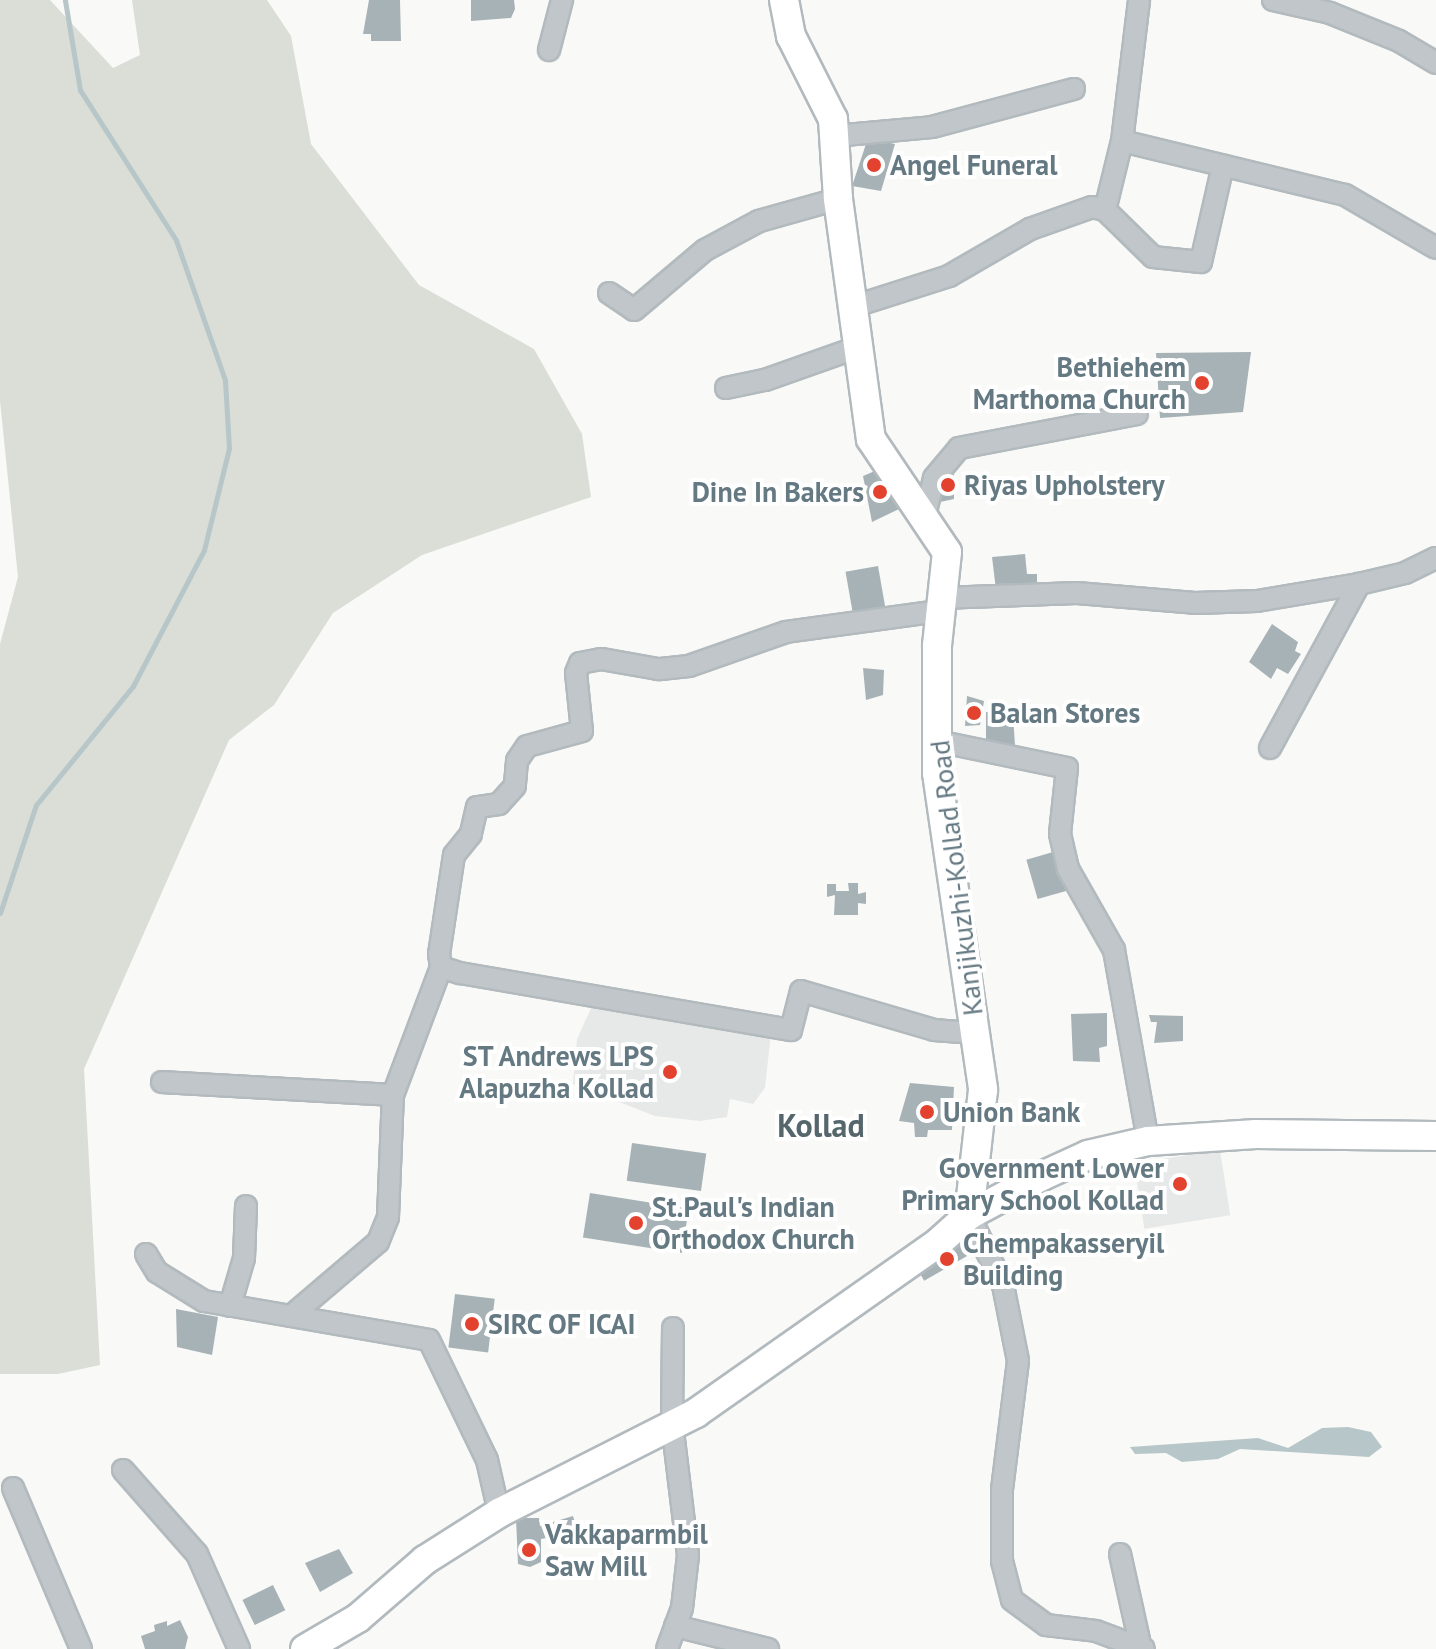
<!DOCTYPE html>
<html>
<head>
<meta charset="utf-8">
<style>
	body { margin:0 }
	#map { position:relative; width:1436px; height:1649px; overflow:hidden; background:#f9f9f7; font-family:"PT Sans",sans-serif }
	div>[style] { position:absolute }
	.built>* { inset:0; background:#e7e9e8; transform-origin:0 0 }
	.green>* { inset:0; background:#daded6 }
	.water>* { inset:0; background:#b7c6c8 }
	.stream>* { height:5px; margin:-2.5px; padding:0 2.5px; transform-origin:2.5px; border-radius:2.5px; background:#b7c6c8 }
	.building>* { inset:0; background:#a7b2b6; transform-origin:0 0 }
	.roads { filter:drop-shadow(2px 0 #b2babe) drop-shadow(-2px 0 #b2babe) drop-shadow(0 2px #b2babe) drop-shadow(0 -2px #b2babe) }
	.minor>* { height:20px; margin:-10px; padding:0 10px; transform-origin:10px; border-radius:10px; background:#c0c6c9 }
	.secondary>* { height:28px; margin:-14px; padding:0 14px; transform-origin:14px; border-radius:14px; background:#fff }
	.dots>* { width:22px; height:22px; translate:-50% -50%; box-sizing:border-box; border:4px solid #fff; border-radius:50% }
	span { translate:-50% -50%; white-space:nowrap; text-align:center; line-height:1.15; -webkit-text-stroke:8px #fff; paint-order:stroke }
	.poi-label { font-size:28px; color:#647982; font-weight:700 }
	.left { translate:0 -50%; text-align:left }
	.right { translate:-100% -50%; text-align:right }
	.street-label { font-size:28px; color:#647982 }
	.quarter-label { font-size:32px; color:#56666d; font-weight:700 }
</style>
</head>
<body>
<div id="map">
	<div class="built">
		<div style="clip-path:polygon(592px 1006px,771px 1033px,765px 1088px,753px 1104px,730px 1099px,727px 1117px,700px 1121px,655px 1116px,573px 1084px,577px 1039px)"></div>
		<div style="left:1220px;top:1150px;width:66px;height:87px;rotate:81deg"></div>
	</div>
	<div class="green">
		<div style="clip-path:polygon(0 0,50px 0,113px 68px,140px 55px,132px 0,267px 0,291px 36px,311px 144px,419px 285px,534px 349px,582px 434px,591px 497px,422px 555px,333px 613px,274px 705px,229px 740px,84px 1069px,100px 1365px,58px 1374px,0 1374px,0 644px,18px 577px,0 401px)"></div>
	</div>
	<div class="water">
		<div style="clip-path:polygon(1348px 1427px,1371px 1432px,1382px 1447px,1369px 1457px,1240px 1449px,1218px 1459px,1182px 1462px,1166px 1453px,1135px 1454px,1130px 1447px,1258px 1438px,1288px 1448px,1322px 1428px)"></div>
	</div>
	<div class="stream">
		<div style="left:0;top:913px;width:114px;rotate:-71.6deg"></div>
		<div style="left:36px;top:805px;width:154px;rotate:-50.8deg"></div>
		<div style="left:133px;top:686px;width:153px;rotate:-62.4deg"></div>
		<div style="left:204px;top:550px;width:105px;rotate:-76.2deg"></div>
		<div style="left:229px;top:448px;width:68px;rotate:-93.4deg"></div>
		<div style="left:225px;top:380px;width:148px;rotate:-109.3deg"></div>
		<div style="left:176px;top:240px;width:178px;rotate:-122.6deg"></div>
		<div style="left:80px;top:90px;width:91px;rotate:-99.5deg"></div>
	</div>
	<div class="building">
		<div style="clip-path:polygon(369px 0,400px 0,401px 41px,371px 41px,371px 34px,363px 34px)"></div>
		<div style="clip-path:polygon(471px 0,514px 0,515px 9px,511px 18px,471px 21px)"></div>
		<div style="clip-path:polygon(868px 138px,895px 144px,881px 191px,852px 186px)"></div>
		<div style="clip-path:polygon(1251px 352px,1243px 412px,1160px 418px,1156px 353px)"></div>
		<div style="clip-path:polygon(882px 468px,899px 509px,872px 522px,863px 476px)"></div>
		<div style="clip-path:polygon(944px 471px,954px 471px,954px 499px,940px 502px)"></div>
		<div style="clip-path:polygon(1025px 554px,1027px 574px,1037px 574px,1037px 589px,996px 590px,992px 557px)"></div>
		<div style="left:878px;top:566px;width:46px;height:33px;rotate:80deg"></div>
		<div style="clip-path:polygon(1272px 624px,1298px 642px,1295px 651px,1301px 654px,1288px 674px,1277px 668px,1271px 679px,1249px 662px)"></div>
		<div style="clip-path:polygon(863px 668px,884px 670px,883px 695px,866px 700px)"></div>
		<div style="clip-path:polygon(967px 696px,984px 701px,980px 725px,965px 726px)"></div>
		<div style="clip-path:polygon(986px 712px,1013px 714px,1015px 746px,986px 744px)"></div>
		<div style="left:1060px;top:850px;width:41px;height:35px;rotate:74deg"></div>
		<div style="clip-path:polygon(848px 883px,858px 883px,858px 894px,866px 892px,866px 904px,858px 903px,858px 915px,834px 915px,835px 895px,827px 897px,827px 884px,836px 884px,836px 891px,849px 891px)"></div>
		<div style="clip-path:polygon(1107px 1013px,1107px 1046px,1099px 1048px,1100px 1062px,1073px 1061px,1071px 1014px)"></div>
		<div style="clip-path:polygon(1149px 1015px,1183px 1016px,1183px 1041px,1154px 1043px,1157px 1022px,1151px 1022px)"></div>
		<div style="clip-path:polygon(910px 1083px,954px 1087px,952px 1130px,928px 1130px,927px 1137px,915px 1137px,914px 1123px,899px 1121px)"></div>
		<div style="left:632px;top:1143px;width:75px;height:38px;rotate:8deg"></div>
		<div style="left:590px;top:1193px;width:100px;height:45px;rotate:9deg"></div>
		<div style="left:967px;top:1233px;width:20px;height:61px;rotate:60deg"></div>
		<div style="left:455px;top:1294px;width:40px;height:54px;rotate:7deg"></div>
		<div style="clip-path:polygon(176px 1309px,218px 1317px,212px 1355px,177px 1347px)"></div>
		<div style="clip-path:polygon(573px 1516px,578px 1532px,541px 1539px,541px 1562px,530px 1567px,518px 1564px,516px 1518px,539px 1518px,540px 1526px)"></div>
		<div style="clip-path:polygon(339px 1549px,353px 1573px,320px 1592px,305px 1563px)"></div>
		<div style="left:273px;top:1585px;width:28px;height:34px;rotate:64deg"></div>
		<div style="clip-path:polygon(180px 1620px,188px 1637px,185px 1649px,145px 1649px,141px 1636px,155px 1631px,154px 1625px,167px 1621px,167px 1626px)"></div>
	</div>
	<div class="roads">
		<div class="minor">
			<div style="left:1273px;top:0;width:58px;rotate:12.8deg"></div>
			<div style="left:1330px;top:13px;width:74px;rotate:22.1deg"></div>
			<div style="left:1399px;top:41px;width:43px;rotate:30.7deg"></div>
			<div style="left:549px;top:50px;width:52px;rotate:-75.4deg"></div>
			<div style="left:834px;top:136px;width:98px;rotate:-5.2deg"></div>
			<div style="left:932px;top:127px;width:147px;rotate:-15deg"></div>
			<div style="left:1122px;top:141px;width:229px;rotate:13.6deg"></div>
			<div style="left:1345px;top:195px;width:105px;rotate:30.2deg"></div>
			<div style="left:1105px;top:210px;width:71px;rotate:-76.2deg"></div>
			<div style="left:1122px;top:141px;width:142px;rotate:-83.1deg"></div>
			<div style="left:609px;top:293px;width:30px;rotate:34deg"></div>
			<div style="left:634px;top:310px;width:93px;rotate:-40.2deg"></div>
			<div style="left:705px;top:250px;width:61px;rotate:-28.2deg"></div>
			<div style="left:759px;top:221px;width:82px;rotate:-15.6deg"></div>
			<div style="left:852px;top:307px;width:102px;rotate:-17.7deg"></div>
			<div style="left:949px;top:276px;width:94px;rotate:-30.1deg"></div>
			<div style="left:1030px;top:229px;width:66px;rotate:-19.5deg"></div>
			<div style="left:1092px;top:207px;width:13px;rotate:13deg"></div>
			<div style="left:1105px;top:210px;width:67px;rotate:44.4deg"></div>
			<div style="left:1153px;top:257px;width:48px;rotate:5.9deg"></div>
			<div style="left:1201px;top:262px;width:99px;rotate:-77.2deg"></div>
			<div style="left:726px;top:388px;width:40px;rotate:-12deg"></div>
			<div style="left:765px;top:380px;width:99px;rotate:-19.5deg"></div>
			<div style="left:924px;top:520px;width:43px;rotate:-76.6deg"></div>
			<div style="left:934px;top:478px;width:39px;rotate:-50deg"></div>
			<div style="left:959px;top:448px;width:181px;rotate:-10.8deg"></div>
			<div style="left:941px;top:598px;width:136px;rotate:-2.1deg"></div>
			<div style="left:1077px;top:593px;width:118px;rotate:4.8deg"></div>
			<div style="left:1195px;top:603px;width:62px;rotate:-1.8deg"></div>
			<div style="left:1257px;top:601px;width:103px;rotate:-9.5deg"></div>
			<div style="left:1359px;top:584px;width:47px;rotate:-13.4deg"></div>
			<div style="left:1405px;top:573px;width:34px;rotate:-26deg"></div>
			<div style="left:939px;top:611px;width:154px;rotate:172.2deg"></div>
			<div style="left:786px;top:632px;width:103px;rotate:160.7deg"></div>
			<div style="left:689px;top:666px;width:31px;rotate:174deg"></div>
			<div style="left:658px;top:669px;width:58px;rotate:-170deg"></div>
			<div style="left:601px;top:659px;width:21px;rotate:169deg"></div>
			<div style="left:580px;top:663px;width:11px;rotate:112deg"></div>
			<div style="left:576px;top:673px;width:58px;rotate:84.1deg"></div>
			<div style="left:582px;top:731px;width:57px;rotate:164.7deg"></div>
			<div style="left:527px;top:746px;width:18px;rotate:124deg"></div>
			<div style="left:517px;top:761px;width:25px;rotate:95deg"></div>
			<div style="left:515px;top:786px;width:24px;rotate:132deg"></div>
			<div style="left:499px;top:804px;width:22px;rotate:172deg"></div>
			<div style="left:477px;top:807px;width:28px;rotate:103deg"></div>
			<div style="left:471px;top:834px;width:27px;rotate:129deg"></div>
			<div style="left:454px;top:855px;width:100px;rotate:98.6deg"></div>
			<div style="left:439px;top:954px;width:13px;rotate:81deg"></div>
			<div style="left:441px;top:967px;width:20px;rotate:18deg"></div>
			<div style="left:460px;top:973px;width:336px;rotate:9.8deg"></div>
			<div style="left:791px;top:1030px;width:40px;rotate:-75.6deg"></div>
			<div style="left:801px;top:991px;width:139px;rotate:16.3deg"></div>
			<div style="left:934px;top:1030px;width:41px;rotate:4.2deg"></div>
			<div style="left:937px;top:741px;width:133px;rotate:11.7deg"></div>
			<div style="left:1067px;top:768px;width:66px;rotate:96.1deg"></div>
			<div style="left:1060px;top:834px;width:36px;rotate:77deg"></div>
			<div style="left:1068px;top:869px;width:93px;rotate:60.4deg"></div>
			<div style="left:1114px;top:950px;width:194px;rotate:79.9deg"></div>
			<div style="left:1270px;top:748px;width:187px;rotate:-61.5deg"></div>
			<div style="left:162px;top:1082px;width:231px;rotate:3.2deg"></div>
			<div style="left:969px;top:1215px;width:78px;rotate:64.1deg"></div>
			<div style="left:1003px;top:1285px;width:77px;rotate:78.8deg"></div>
			<div style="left:1018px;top:1361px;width:130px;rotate:97.1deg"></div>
			<div style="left:1002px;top:1490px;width:71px;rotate:90deg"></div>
			<div style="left:1002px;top:1561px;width:40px;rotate:75.6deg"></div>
			<div style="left:1012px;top:1600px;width:42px;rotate:36.3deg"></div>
			<div style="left:1046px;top:1625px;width:50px;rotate:6.8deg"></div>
			<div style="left:1096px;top:1631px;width:51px;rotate:20.6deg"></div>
			<div style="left:146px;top:1254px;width:21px;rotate:59deg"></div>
			<div style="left:157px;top:1272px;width:55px;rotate:31.7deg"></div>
			<div style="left:204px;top:1301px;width:228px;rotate:9.8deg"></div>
			<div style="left:429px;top:1340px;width:133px;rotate:64.2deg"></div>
			<div style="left:487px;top:1460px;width:54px;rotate:77.2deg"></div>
			<div style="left:230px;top:1306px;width:50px;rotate:-73.7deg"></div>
			<div style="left:244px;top:1258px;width:52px;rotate:-87.8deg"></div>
			<div style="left:291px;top:1316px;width:114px;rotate:-40.4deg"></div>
			<div style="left:378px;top:1242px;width:27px;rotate:-68deg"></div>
			<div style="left:388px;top:1217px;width:122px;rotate:-87.7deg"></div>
			<div style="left:393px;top:1095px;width:137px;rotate:-69.4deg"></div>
			<div style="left:123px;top:1470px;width:112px;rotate:48.6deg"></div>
			<div style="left:197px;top:1554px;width:104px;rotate:66.1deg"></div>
			<div style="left:13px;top:1488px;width:175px;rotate:67.1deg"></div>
			<div style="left:1120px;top:1554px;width:92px;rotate:77.5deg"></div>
			<div style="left:675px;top:1626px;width:96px;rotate:13.9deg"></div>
			<div style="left:667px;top:1649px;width:44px;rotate:-69.9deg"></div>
			<div style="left:682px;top:1608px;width:53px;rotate:-83.5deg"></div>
			<div style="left:688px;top:1555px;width:133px;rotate:-96.9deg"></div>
			<div style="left:672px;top:1423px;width:95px;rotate:-89.4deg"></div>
		</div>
		<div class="secondary">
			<div style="left:784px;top:0;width:37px;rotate:79deg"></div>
			<div style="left:791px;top:36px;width:93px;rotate:63.2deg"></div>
			<div style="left:833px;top:119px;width:80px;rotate:86.4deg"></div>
			<div style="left:838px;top:199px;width:242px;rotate:82.2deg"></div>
			<div style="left:871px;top:439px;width:136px;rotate:56.1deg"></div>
			<div style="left:947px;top:552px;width:95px;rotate:96.1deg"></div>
			<div style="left:937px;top:646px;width:127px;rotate:90deg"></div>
			<div style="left:937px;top:773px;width:320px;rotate:81.7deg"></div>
			<div style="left:983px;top:1090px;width:126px;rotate:96.4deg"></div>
			<div style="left:305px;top:1649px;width:61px;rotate:-30.3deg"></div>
			<div style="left:358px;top:1618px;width:89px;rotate:-40.9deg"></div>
			<div style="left:425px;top:1560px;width:88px;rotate:-32.4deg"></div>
			<div style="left:499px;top:1513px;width:221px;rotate:-26.9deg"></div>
			<div style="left:696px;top:1413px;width:297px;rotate:-35.1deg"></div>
			<div style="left:939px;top:1242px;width:40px;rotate:-42deg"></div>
			<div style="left:969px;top:1215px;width:83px;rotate:-28.1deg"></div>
			<div style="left:1042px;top:1176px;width:51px;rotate:-24.5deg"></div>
			<div style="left:1088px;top:1155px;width:62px;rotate:-13.1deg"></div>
			<div style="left:1148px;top:1141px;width:108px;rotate:-3.7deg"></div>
			<div style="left:1256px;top:1134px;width:180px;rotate:0.6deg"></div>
		</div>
	</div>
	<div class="dots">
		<div style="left:874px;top:165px;background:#e3422e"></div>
		<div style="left:1202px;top:383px;background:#e3422e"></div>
		<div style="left:948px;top:485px;background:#e3422e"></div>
		<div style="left:880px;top:492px;background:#e3422e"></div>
		<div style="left:974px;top:713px;background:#e3422e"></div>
		<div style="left:670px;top:1072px;background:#e3422e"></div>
		<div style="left:927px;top:1112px;background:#e3422e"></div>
		<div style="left:1180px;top:1184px;background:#e3422e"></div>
		<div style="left:636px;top:1223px;background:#e3422e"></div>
		<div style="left:947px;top:1259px;background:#e3422e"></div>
		<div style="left:472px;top:1324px;background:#e3422e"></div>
		<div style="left:529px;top:1550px;background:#e3422e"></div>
	</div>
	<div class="poi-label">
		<span class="left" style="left:890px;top:165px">Angel Funeral</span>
		<span class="right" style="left:1186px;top:383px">Bethiehem<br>Marthoma Church</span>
		<span class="left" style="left:964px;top:485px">Riyas Upholstery</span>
		<span class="right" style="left:864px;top:492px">Dine In Bakers</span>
		<span class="left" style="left:990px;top:713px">Balan Stores</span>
		<span class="right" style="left:654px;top:1072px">ST Andrews LPS<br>Alapuzha Kollad</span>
		<span class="left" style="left:943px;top:1112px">Union Bank</span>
		<span class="right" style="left:1164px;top:1184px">Government Lower<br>Primary School Kollad</span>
		<span class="left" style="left:652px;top:1223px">St.Paul's Indian<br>Orthodox Church</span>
		<span class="left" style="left:963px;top:1259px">Chempakasseryil<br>Building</span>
		<span class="left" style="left:488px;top:1324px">SIRC OF ICAI</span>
		<span class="left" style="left:545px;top:1550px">Vakkaparmbil<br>Saw Mill</span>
	</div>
	<div class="street-label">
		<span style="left:956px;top:878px;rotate:-97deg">Kanjikuzhi-Kollad Road</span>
	</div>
	<div class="quarter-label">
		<span style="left:821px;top:1125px">Kollad</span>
	</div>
</div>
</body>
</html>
